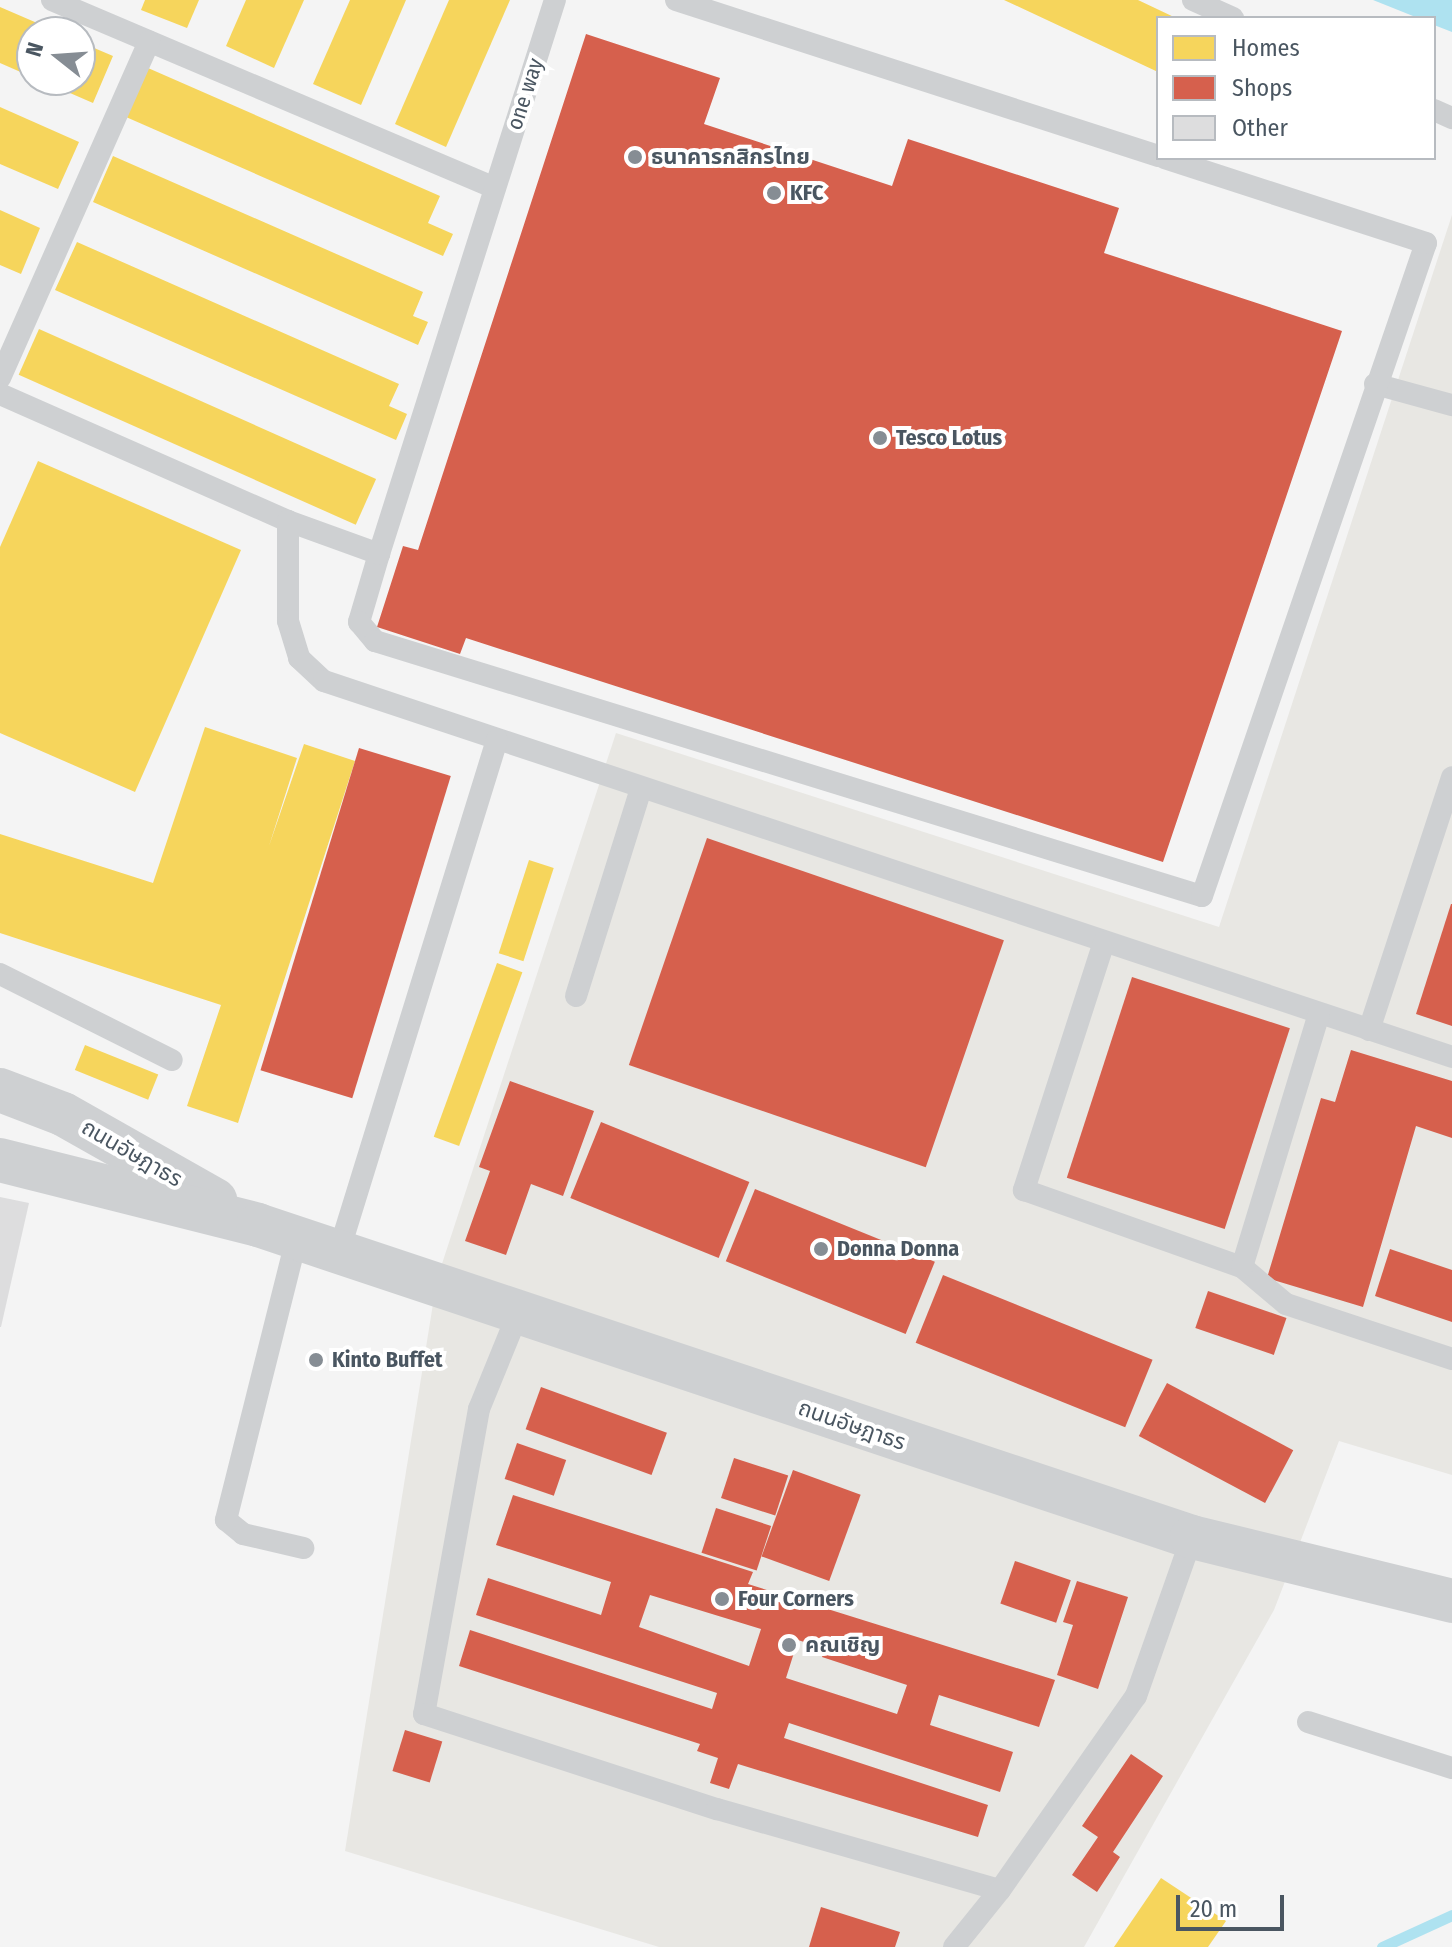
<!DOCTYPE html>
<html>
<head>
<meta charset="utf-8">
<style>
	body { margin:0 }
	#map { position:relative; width:1452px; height:1947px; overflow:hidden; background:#f4f4f4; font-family:"Fira Sans Condensed","Noto Sans Thai",sans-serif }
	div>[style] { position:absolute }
	.commercial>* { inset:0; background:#e8e7e3 }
	.water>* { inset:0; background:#aee2f0 }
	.homes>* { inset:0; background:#f6d55c; transform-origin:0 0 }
	.shops>* { inset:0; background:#d6604d; transform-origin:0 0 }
	.stream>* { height:11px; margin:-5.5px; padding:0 5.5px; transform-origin:5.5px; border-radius:5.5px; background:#aee2f0 }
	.building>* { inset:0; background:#ddddde }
	.service>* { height:22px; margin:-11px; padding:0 11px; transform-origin:11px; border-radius:11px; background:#ced0d2 }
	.tertiary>* { height:44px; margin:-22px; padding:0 22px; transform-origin:22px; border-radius:22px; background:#ced0d2 }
	.dots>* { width:22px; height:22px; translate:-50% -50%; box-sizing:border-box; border:4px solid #fff; border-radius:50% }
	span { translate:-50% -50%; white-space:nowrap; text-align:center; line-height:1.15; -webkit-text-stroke:8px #fff; paint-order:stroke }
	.street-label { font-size:22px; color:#4a5661 }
	.poi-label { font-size:22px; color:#4a5661; font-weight:700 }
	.left { translate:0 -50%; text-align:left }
	.legend { position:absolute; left:1156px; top:16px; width:280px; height:144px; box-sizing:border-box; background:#fff; border:2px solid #b7bbc0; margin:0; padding:10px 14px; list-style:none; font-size:24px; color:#4a5661 }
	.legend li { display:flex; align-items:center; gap:16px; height:40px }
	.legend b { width:40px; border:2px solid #b7bbc0 }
	.north { position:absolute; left:16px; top:16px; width:80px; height:80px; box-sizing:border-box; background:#fff; border:2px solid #b7bbc0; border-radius:50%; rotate:287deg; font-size:22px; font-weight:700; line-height:32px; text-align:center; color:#4a5661 }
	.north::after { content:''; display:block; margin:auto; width:28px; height:36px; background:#868d94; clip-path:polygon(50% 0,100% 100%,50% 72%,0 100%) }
	.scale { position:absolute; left:1176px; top:1895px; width:108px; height:36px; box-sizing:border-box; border:4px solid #4a5661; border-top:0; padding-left:10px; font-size:24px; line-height:28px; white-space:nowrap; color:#4a5661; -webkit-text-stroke:6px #fff; paint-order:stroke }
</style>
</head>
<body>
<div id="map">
	<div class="commercial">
		<div style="clip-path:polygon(1452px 215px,1452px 1475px,1339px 1441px,1274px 1610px,1084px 1947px,659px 1947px,345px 1851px,437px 1279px,616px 733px,1219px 927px)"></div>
	</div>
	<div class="water">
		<div style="clip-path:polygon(1373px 0,1452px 0,1452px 32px,1434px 25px,1434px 18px,1418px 18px)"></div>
	</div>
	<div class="homes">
		<div style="clip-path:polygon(145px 0,199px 0,187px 28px,141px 10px)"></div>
		<div style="clip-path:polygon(246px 0,304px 0,274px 68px,226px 46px)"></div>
		<div style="clip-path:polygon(350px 0,406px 0,361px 105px,313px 84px)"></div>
		<div style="clip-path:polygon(449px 0,510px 0,446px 147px,395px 124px)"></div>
		<div style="clip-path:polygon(1004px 0,1138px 0,1176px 18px,1158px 18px,1158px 72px)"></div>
		<div style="clip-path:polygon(0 7px,58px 32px,32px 32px,32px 77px,0 63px)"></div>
		<div style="clip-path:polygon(80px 42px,113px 56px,93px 103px,40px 80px,80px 80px)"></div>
		<div style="clip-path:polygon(148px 68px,440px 196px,428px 223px,453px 234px,443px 256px,126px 117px)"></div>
		<div style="clip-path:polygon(0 107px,79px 142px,58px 189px,0 164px)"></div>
		<div style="clip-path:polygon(113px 156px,423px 292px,413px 316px,428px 322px,418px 345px,93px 202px)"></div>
		<div style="clip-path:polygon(0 210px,40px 228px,21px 274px,0 265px)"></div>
		<div style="clip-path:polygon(77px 242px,399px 384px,389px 406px,407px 414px,396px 440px,55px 290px)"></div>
		<div style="left:39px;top:329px;width:369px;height:50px;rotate:24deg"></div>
		<div style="clip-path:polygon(38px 461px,241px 550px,135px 792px,0 733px,0 547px)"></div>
		<div style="clip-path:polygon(205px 727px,297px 758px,269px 846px,304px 744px,355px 761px,238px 1123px,187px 1106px,221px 1005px,0 933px,0 834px,153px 883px)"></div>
		<div style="left:529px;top:860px;width:26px;height:98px;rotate:18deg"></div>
		<div style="left:497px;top:963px;width:27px;height:185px;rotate:20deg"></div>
		<div style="left:85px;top:1045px;width:79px;height:27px;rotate:22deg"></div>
		<div style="clip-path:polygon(1161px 1878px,1226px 1921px,1208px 1947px,1114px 1947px)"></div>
	</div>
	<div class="shops">
		<div style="clip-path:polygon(586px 34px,720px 78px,704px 124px,892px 186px,908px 139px,1119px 208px,1104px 253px,1342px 331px,1163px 862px,466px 638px,460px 654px,377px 627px,403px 546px,418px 550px)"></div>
		<div style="left:359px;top:748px;width:96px;height:337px;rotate:17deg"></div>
		<div style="left:707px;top:838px;width:314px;height:240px;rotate:19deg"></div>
		<div style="clip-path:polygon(1451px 904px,1452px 904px,1452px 1026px,1416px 1014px)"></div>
		<div style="left:1132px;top:977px;width:166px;height:211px;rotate:18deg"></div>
		<div style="clip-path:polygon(1351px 1050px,1452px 1081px,1452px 1138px,1416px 1126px,1363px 1307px,1267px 1278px,1321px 1098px,1335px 1102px)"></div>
		<div style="clip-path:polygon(510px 1081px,594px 1111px,563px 1196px,531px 1184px,506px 1255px,465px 1241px,490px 1171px,479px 1167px)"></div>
		<div style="left:601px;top:1122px;width:160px;height:82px;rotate:22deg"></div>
		<div style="left:755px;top:1189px;width:194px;height:78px;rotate:22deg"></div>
		<div style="clip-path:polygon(1390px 1249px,1452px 1270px,1452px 1322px,1375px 1296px)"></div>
		<div style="left:943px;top:1275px;width:226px;height:73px;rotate:22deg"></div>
		<div style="left:1208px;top:1291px;width:83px;height:39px;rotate:19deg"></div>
		<div style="left:1167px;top:1383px;width:143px;height:60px;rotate:28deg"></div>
		<div style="left:541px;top:1387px;width:134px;height:45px;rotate:20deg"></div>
		<div style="left:517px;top:1443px;width:52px;height:38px;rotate:19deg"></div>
		<div style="left:734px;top:1458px;width:57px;height:42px;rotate:18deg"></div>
		<div style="left:793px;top:1470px;width:72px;height:92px;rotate:20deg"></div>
		<div style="clip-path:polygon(evenodd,513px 1495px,753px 1572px,748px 1584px,1055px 1680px,1039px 1727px,939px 1695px,930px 1725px,1013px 1752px,1000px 1792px,789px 1723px,784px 1738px,988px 1805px,978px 1837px,738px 1764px,729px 1789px,710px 1783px,718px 1758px,697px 1751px,700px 1744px,459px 1666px,470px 1630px,712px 1709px,717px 1693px,476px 1615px,488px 1578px,601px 1615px,611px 1582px,496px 1545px,513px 1495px,650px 1595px,761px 1629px,749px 1666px,639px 1627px,650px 1595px,513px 1495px,798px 1640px,825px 1649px,822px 1657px,907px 1685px,897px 1714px,786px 1678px,798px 1640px)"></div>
		<div style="left:716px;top:1508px;width:58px;height:47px;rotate:18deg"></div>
		<div style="left:1015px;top:1561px;width:59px;height:45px;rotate:19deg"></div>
		<div style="clip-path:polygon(1077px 1581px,1128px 1597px,1098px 1689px,1057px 1675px,1073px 1625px,1063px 1622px)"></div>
		<div style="left:405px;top:1730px;width:39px;height:43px;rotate:17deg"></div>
		<div style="clip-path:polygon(1131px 1754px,1163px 1776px,1113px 1852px,1120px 1857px,1097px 1892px,1072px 1875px,1098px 1837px,1082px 1826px)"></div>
		<div style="clip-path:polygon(821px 1907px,900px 1932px,895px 1947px,809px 1947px)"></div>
	</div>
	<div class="stream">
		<div style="left:1382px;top:1947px;width:77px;rotate:-24.6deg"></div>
	</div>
	<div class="building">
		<div style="clip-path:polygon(0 1197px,29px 1203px,1px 1327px,0 1327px)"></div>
	</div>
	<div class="service">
		<div style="left:52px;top:0;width:481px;rotate:23deg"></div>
		<div style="left:676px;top:0;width:507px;rotate:17.93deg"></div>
		<div style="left:1193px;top:0;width:44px;rotate:24.2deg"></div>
		<div style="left:1434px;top:110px;width:20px;rotate:24deg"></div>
		<div style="left:0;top:378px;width:368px;rotate:-66.1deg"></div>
		<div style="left:1375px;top:384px;width:80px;rotate:15.3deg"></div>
		<div style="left:0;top:394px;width:315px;rotate:23.8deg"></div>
		<div style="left:288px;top:521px;width:97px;rotate:19.9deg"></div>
		<div style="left:379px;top:554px;width:71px;rotate:106.4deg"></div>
		<div style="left:359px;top:622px;width:25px;rotate:50deg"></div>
		<div style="left:375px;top:641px;width:865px;rotate:17.14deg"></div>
		<div style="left:1202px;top:896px;width:690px;rotate:-71.07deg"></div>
		<div style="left:1426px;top:243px;width:275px;rotate:-162deg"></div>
		<div style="left:288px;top:521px;width:100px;rotate:90deg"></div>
		<div style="left:288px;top:621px;width:39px;rotate:73deg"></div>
		<div style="left:299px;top:658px;width:34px;rotate:43deg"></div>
		<div style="left:324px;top:681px;width:1189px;rotate:18.43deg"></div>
		<div style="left:379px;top:554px;width:581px;rotate:-72.38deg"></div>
		<div style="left:1104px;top:942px;width:261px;rotate:107.9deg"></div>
		<div style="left:1024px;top:1190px;width:231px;rotate:19.5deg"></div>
		<div style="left:1242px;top:1267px;width:57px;rotate:40.1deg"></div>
		<div style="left:1286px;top:1304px;width:175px;rotate:18.3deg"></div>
		<div style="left:0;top:974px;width:192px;rotate:26.6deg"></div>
		<div style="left:576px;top:996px;width:218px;rotate:-72.6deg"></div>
		<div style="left:1369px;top:1030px;width:266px;rotate:-71.8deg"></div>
		<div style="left:297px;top:1237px;width:292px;rotate:104.1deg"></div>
		<div style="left:226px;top:1520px;width:22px;rotate:39deg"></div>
		<div style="left:243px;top:1534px;width:62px;rotate:13.1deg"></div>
		<div style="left:339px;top:1251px;width:535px;rotate:-72.82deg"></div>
		<div style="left:1242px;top:1267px;width:265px;rotate:-73.1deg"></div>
		<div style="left:519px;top:1311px;width:106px;rotate:112.2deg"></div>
		<div style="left:479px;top:1409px;width:310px;rotate:100.2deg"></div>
		<div style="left:424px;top:1714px;width:308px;rotate:18deg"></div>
		<div style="left:717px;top:1809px;width:294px;rotate:16deg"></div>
		<div style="left:1000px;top:1890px;width:237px;rotate:-55deg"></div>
		<div style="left:1136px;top:1696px;width:169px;rotate:-70.6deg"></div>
		<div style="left:1308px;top:1722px;width:151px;rotate:17.7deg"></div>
		<div style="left:954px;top:1947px;width:73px;rotate:-51.1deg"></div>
	</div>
	<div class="tertiary">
		<div style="left:0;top:1090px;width:67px;rotate:20.9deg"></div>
		<div style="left:63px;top:1114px;width:175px;rotate:29.5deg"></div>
		<div style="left:0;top:1160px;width:266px;rotate:14.1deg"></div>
		<div style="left:258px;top:1225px;width:985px;rotate:18.47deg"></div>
		<div style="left:1192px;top:1537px;width:268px;rotate:13.8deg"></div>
	</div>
	<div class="dots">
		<div style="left:635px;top:157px;background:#868d94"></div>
		<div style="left:774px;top:193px;background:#868d94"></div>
		<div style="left:880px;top:438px;background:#868d94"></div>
		<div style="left:821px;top:1249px;background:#868d94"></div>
		<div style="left:316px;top:1360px;background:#868d94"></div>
		<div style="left:722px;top:1599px;background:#868d94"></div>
		<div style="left:789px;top:1645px;background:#868d94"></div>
	</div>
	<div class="street-label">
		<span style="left:525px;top:94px;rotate:-72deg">one way</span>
		<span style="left:132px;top:1153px;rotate:30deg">ถนนอัษฎาธร</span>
		<span style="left:852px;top:1425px;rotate:19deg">ถนนอัษฎาธร</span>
	</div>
	<div class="poi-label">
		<span class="left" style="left:651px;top:157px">ธนาคารกสิกรไทย</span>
		<span class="left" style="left:790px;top:193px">KFC</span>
		<span class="left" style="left:896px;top:438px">Tesco Lotus</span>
		<span class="left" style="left:837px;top:1249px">Donna Donna</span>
		<span class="left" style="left:332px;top:1360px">Kinto Buffet</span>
		<span class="left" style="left:738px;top:1599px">Four Corners</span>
		<span class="left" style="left:805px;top:1645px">คณเชิญ</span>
	</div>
	<ul class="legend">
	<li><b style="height:22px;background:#f6d55c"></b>Homes</li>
	<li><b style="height:22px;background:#d6604d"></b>Shops</li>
	<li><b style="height:22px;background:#ddddde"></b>Other</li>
	</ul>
	<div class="north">N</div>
	<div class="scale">20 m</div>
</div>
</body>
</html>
